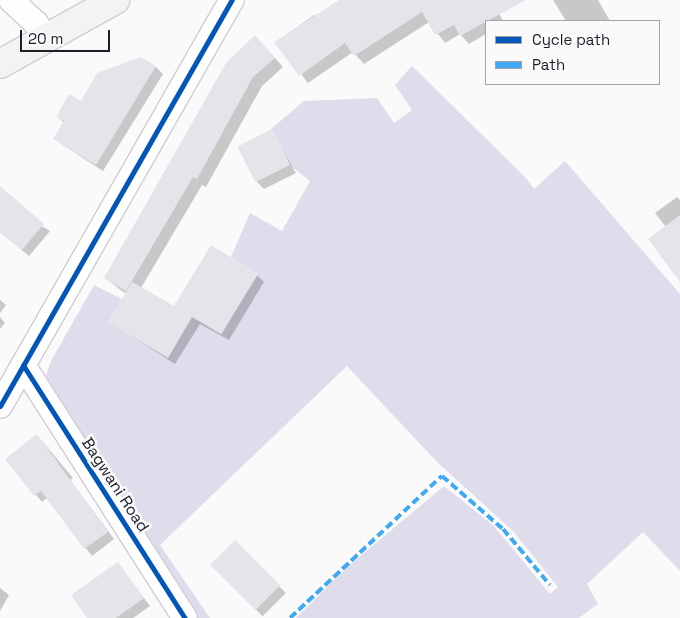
<!DOCTYPE html>
<html>
<head>
<meta charset="utf-8">
<style>
	body { margin:0 }
	#map { position:relative; width:680px; height:618px; overflow:hidden; background:#fafafa; font-family:"Space Grotesk",sans-serif }
	div>[style] { position:absolute }
	.green>* { inset:0; background:#dfddeb }
	.shadow>* { inset:0; background:#0003; transform-origin:0 0 }
	.building>* { inset:0; background:#e5e4eb; transform-origin:0 0 }
	.roads { filter:drop-shadow(1px 0 #cfced5) drop-shadow(-1px 0 #cfced5) drop-shadow(0 1px #cfced5) drop-shadow(0 -1px #cfced5) }
	.street>* { height:24px; margin:-12px; padding:0 12px; transform-origin:12px; border-radius:12px; background:#fefefe }
	.secondary>* { height:28px; margin:-14px; padding:0 14px; transform-origin:14px; border-radius:14px; background:#f2f4f1 }
	.quiet>* { height:4px; margin-top:-2px; transform-origin:0; background:repeating-linear-gradient(90deg,#3fa9f5 0 8px,transparent 0 12px) }
	.cycleway>* { height:5px; margin:-2.5px; padding:0 2.5px; transform-origin:2.5px; border-radius:2.5px; background:#0057b8 }
	span { translate:-50% -50%; white-space:nowrap; text-align:center; line-height:1.15; -webkit-text-stroke:5px #fafafa; paint-order:stroke }
	.street-label { font-size:16px; color:#1f1d2a }
	.legend { position:absolute; left:485px; top:20px; width:175px; height:65px; box-sizing:border-box; background:#fafafa; border:1px solid #a2a2a7; margin:0; padding:6px 9px; list-style:none; font-size:15px; color:#1f1d2a }
	.legend li { display:flex; align-items:center; gap:10px; height:25px }
	.legend b { width:25px; border:1px solid #a2a2a7 }
	.scale { position:absolute; left:20px; top:30px; width:90px; height:22px; box-sizing:border-box; border:2px solid #1f1d2a; border-top:0; padding-left:6px; font-size:15px; line-height:18px; white-space:nowrap; color:#1f1d2a; -webkit-text-stroke:4px #fafafa; paint-order:stroke }
</style>
</head>
<body>
<div id="map">
	<div class="green">
		<div style="clip-path:polygon(412px 66px,526px 178px,534px 189px,565px 161px,680px 294px,680px 571px,643px 532px,587px 584px,598px 604px,579px 618px,296px 618px,346px 568px,444px 486px,494px 526px,550px 594px,558px 587px,513px 531px,437px 462px,347px 366px,160px 545px,210px 618px,195px 618px,51px 388px,46px 375px,51px 361px,94px 285px,122px 299px,108px 322px,168px 357px,192px 317px,222px 334px,258px 274px,231px 257px,250px 213px,282px 231px,310px 181px,290px 165px,271px 129px,304px 101px,377px 98px,394px 123px,412px 110px,395px 85px)"></div>
	</div>
	<div class="shadow">
		<div style="clip-path:polygon(345px 0,492px 0,503px 21px,486px 21px,486px 34px,469px 44px,460px 34px,445px 43px,429px 22px,364px 64px,353px 52px,308px 83px,276px 42px,314px 15px,317px 18px)"></div>
		<div style="clip-path:polygon(553px 0,598px 0,610px 21px,566px 21px)"></div>
		<div style="clip-path:polygon(264px 46px,283px 67px,262px 86px,206px 187px,202px 185px,141px 288px,174px 308px,257px 275px,264px 282px,229px 340px,200px 324px,175px 364px,110px 322px,126px 294px,105px 278px)"></div>
		<div style="clip-path:polygon(156px 67px,163px 74px,103px 171px,54px 139px,64px 123px,57px 116px)"></div>
		<div style="clip-path:polygon(271px 131px,296px 173px,264px 189px,257px 182px)"></div>
		<div style="clip-path:polygon(677px 197px,680px 200px,680px 258px,666px 227px,655px 213px)"></div>
		<div style="clip-path:polygon(0 201px,50px 231px,29px 256px,0 232px)"></div>
		<div style="clip-path:polygon(0 300px,6px 305px,0 313px)"></div>
		<div style="clip-path:polygon(0 317px,5px 323px,0 329px)"></div>
		<div style="clip-path:polygon(37px 435px,73px 478px,70px 480px,114px 539px,92px 556px,47px 498px,42px 502px,6px 460px)"></div>
		<div style="left:235px;top:542px;width:72px;height:33px;rotate:45deg"></div>
		<div style="clip-path:polygon(118px 563px,150px 606px,133px 618px,89px 618px)"></div>
		<div style="clip-path:polygon(0 588px,9px 595px,0 611px)"></div>
	</div>
	<div class="building">
		<div style="clip-path:polygon(339px 0,526px 0,460px 36px,454px 25px,435px 35px,422px 12px,354px 56px,345px 43px,299px 76px,274px 42px)"></div>
		<div style="clip-path:polygon(255px 35px,275px 58px,253px 77px,197px 179px,193px 177px,126px 291px,104px 278px,226px 63px)"></div>
		<div style="clip-path:polygon(141px 57px,156px 66px,96px 165px,53px 139px,64px 121px,56px 117px,69px 94px,81px 101px,97px 73px)"></div>
		<div style="left:272px;top:129px;width:40px;height:39px;rotate:63deg"></div>
		<div style="clip-path:polygon(0 186px,44px 224px,22px 250px,0 232px)"></div>
		<div style="clip-path:polygon(680px 215px,680px 282px,648px 239px)"></div>
		<div style="clip-path:polygon(211px 245px,258px 274px,221px 334px,192px 317px,168px 358px,108px 322px,132px 282px,174px 306px)"></div>
		<div style="clip-path:polygon(37px 434px,108px 532px,84px 549px,41px 491px,34px 496px,5px 459px)"></div>
		<div style="left:235px;top:540px;width:64px;height:35px;rotate:45deg"></div>
		<div style="clip-path:polygon(118px 562px,144px 598px,116px 618px,87px 618px,71px 595px)"></div>
	</div>
	<div class="roads">
		<div class="street">
			<div style="left:11px;top:0;width:34px;rotate:43deg"></div>
			<div style="left:36px;top:23px;width:17px;rotate:59deg"></div>
			<div style="left:23px;top:365px;width:300px;rotate:57.4deg"></div>
			<div style="left:0;top:406px;width:468px;rotate:-60.3deg"></div>
		</div>
		<div class="secondary">
			<div style="left:0;top:64px;width:132px;rotate:-29.1deg"></div>
		</div>
	</div>
	<div class="quiet">
		<div style="left:290px;top:618px;width:208px;rotate:-43.1deg"></div>
		<div style="left:442px;top:476px;width:81px;rotate:41deg"></div>
		<div style="left:503px;top:529px;width:73px;rotate:50deg"></div>
	</div>
	<div class="cycleway">
		<div style="left:23px;top:365px;width:300px;rotate:57.4deg"></div>
		<div style="left:0;top:406px;width:468px;rotate:-60.3deg"></div>
	</div>
	<div class="street-label">
		<span style="left:115px;top:485px;rotate:57deg">Bagwani Road</span>
	</div>
	<ul class="legend">
	<li><b style="height:6px;background:#0057b8"></b>Cycle path</li>
	<li><b style="height:6px;background:#3fa9f5"></b>Path</li>
	</ul>
	<div class="scale">20 m</div>
</div>
</body>
</html>
